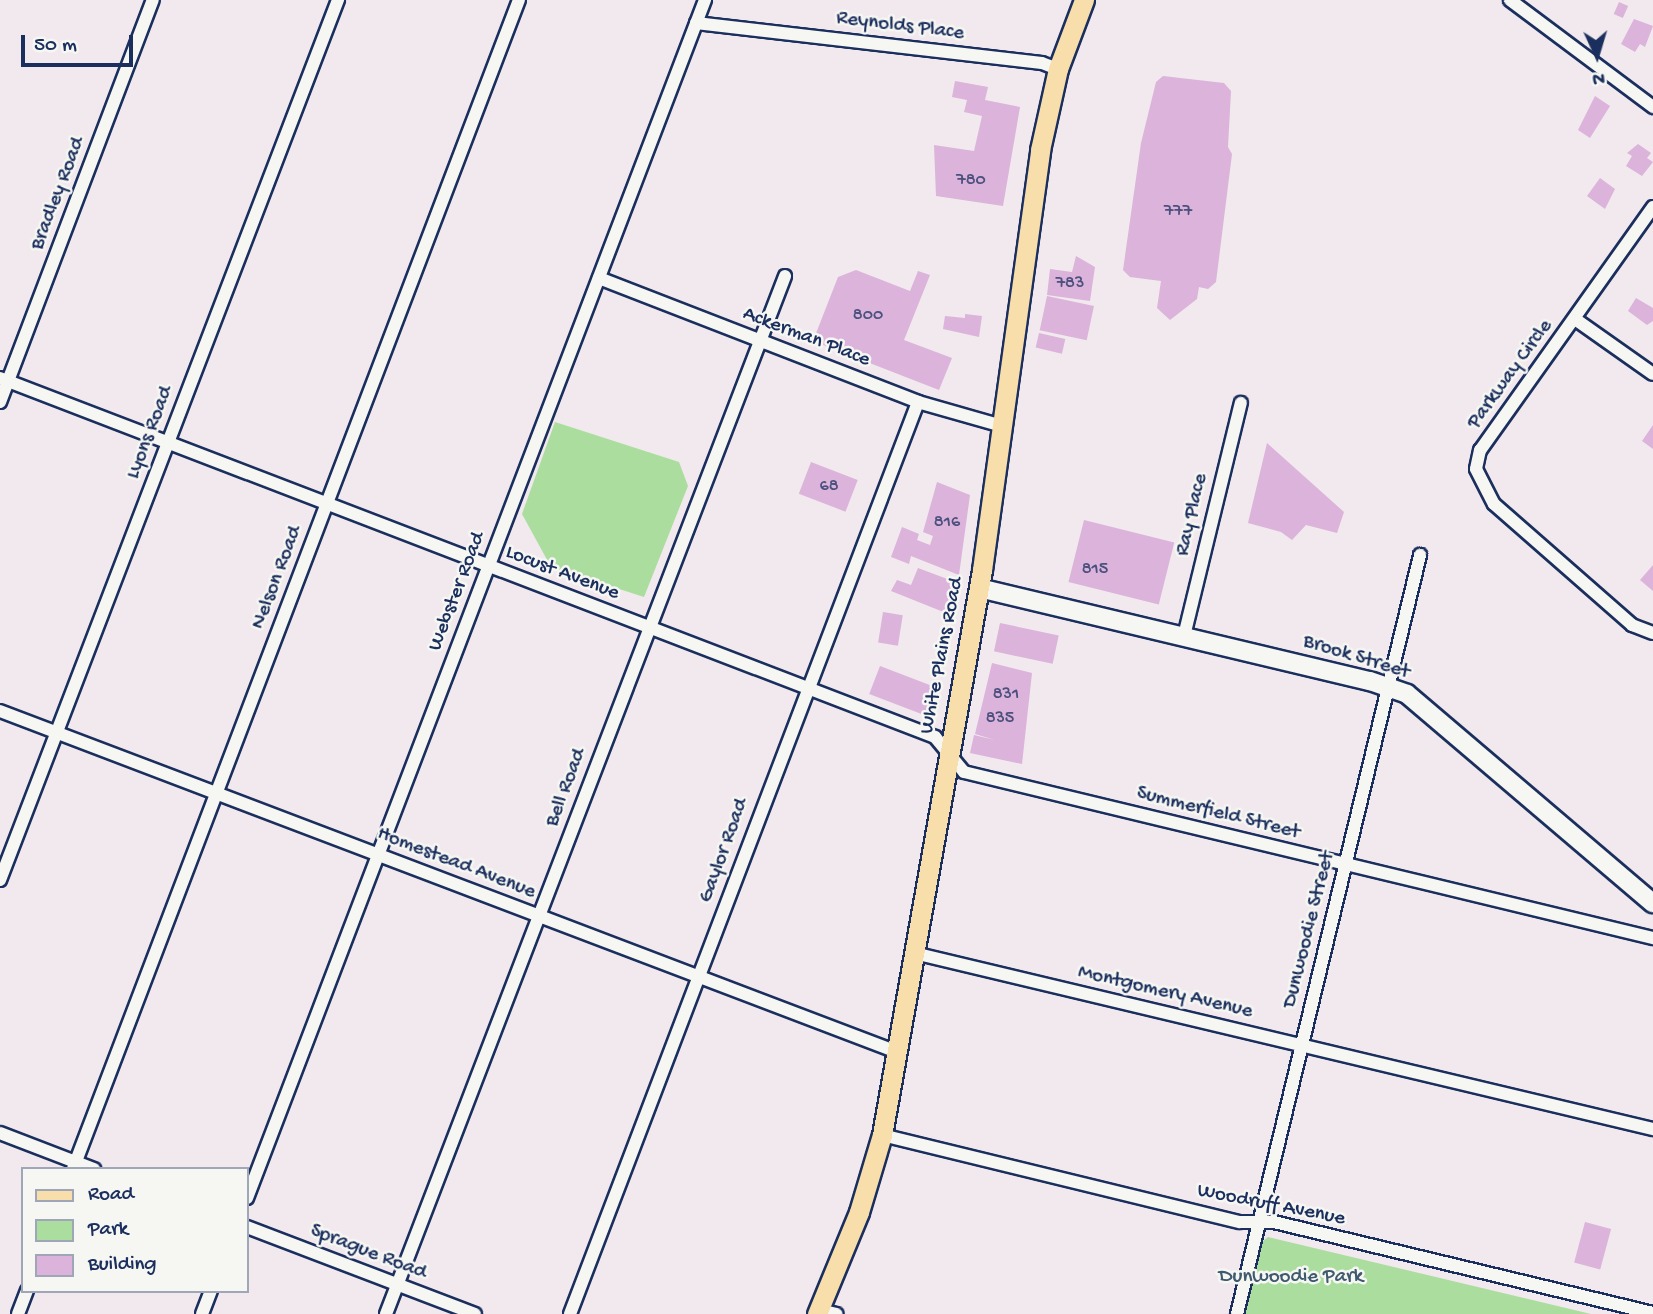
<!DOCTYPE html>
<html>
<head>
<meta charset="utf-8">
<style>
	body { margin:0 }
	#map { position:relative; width:1653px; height:1314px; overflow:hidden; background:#f1e9ed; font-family:"Gochi Hand",sans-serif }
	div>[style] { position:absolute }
	.green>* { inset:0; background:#abdd9e }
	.building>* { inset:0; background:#dbb3db; transform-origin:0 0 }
	.roads { filter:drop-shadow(2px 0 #1b2f5e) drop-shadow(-2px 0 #1b2f5e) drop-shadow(0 2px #1b2f5e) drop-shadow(0 -2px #1b2f5e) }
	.street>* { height:12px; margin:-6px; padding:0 6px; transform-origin:6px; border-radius:6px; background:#f6f6f2 }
	.secondary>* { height:18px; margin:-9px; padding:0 9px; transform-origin:9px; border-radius:9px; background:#f6f6f2 }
	.primary>* { height:19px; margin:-9.5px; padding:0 9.5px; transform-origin:9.5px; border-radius:9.5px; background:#f8deab }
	span { translate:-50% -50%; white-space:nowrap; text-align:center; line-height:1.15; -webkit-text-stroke:5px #f6f6f2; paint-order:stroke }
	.number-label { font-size:18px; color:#4b507d }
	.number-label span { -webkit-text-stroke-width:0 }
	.street-label { font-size:21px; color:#1b2f5e }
	.park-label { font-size:21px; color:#3f5a6e }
	.legend { position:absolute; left:21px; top:1167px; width:228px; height:126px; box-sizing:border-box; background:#f6f6f2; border:2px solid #9ea6b7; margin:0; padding:9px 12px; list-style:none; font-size:21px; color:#1b2f5e }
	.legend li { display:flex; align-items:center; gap:14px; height:35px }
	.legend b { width:35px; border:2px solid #9ea6b7 }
	.north { position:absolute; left:1562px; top:21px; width:70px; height:70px; -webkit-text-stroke:5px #f6f6f2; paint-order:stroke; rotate:176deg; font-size:19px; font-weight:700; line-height:28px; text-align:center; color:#1b2f5e }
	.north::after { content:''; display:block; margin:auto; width:24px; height:32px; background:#1b2f5e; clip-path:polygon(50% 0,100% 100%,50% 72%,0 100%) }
	.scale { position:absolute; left:21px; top:35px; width:112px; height:32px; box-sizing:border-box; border:4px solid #1b2f5e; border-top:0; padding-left:9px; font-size:21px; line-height:24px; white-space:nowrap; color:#1b2f5e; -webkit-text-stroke:5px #f6f6f2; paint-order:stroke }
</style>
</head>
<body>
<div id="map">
	<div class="green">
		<div style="clip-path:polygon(555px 422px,679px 462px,688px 486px,644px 597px,551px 567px,522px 514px)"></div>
		<div style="clip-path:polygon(1268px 1237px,1591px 1314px,1245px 1314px,1262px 1242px)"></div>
	</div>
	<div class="building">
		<div style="left:1619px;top:2px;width:10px;height:13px;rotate:24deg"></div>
		<div style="clip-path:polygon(1634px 19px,1653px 26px,1645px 47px,1640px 44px,1635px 52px,1621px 44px)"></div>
		<div style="clip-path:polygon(1163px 76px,1224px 83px,1231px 91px,1228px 147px,1232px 154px,1216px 282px,1208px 289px,1199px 287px,1197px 299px,1170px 320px,1157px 308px,1161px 281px,1130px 277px,1123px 270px,1141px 143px,1156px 82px)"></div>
		<div style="clip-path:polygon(955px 81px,988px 87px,985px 100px,1020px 107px,1003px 206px,936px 196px,934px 145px,974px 151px,982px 116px,964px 112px,967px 100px,952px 97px)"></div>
		<div style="clip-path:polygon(1595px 96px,1610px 106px,1590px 138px,1578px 130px)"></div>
		<div style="clip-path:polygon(1638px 144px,1651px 153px,1647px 158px,1653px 162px,1642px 176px,1626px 166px,1632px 156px,1627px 153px)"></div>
		<div style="clip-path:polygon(1600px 178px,1615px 189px,1605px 209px,1587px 196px)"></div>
		<div style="clip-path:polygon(1076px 256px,1095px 267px,1090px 301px,1047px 295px,1050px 269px,1072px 272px)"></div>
		<div style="clip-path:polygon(856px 270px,910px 291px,918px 271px,930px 275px,904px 340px,952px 358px,939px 390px,813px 341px,838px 277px)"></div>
		<div style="left:1047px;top:296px;width:48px;height:35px;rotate:12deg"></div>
		<div style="clip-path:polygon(1636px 298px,1653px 308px,1653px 321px,1647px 325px,1628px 311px)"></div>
		<div style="clip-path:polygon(965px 314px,982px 316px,979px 337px,943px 329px,945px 316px,965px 318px)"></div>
		<div style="left:1039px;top:333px;width:27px;height:15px;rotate:13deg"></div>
		<div style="clip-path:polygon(1653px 425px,1653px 449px,1642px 441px)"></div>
		<div style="clip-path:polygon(1267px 443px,1344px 512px,1337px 533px,1306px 525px,1292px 540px,1281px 532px,1248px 523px)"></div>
		<div style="left:811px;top:462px;width:50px;height:34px;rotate:21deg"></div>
		<div style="clip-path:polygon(937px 482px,970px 495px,959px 575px,911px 556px,909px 564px,891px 557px,902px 527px,919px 534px,917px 540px,930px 545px,933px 536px,923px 532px)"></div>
		<div style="left:1084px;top:520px;width:93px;height:64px;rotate:14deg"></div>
		<div style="clip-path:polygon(1653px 565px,1653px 591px,1640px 580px)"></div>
		<div style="clip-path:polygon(918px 568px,958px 583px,951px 615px,891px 591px,897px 580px,911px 585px)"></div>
		<div style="left:883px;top:612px;width:20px;height:31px;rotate:9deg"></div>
		<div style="left:1000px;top:623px;width:60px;height:29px;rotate:12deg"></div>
		<div style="clip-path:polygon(992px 663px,1032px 673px,1022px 764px,970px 753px,974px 735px,995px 740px,975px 734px)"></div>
		<div style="left:880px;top:666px;width:63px;height:30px;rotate:21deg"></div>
		<div style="left:1585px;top:1222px;width:27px;height:42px;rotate:15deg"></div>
	</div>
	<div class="roads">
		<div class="street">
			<div style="left:1510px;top:0;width:179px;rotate:36.8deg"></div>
			<div style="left:696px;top:23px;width:348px;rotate:6.6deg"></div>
			<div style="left:1042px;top:63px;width:17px;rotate:21deg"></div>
			<div style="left:1653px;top:207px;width:298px;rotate:125.4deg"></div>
			<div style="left:1480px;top:450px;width:19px;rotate:102deg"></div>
			<div style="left:1476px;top:469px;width:39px;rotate:63deg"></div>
			<div style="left:1494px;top:504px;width:184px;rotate:41.2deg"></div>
			<div style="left:1632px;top:625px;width:22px;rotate:21deg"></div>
			<div style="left:599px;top:278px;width:342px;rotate:21.2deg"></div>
			<div style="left:918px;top:402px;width:87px;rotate:15.9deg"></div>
			<div style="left:1575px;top:319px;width:95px;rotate:35.2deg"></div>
			<div style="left:0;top:378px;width:1002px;rotate:21deg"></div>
			<div style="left:935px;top:737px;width:45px;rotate:50.4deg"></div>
			<div style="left:964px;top:772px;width:709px;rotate:13.55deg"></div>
			<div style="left:0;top:402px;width:430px;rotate:-69.2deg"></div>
			<div style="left:1184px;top:636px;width:240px;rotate:-76.3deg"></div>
			<div style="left:0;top:711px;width:960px;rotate:20.81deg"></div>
			<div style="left:0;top:880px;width:943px;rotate:-68.99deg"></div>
			<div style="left:914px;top:953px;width:760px;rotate:13.4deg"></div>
			<div style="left:0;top:1133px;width:101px;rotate:21deg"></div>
			<div style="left:882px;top:1135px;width:368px;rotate:13.7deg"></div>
			<div style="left:1240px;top:1222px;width:34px"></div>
			<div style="left:1274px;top:1222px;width:390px;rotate:13.5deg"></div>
			<div style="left:73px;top:1169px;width:1251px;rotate:-69.12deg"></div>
			<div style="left:247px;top:1198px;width:1283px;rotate:-69.08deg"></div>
			<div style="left:247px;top:1227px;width:244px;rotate:20.9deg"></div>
			<div style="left:819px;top:1310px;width:18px;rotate:13deg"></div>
			<div style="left:18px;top:1314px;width:25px;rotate:-69deg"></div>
			<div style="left:202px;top:1314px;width:25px;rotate:-69deg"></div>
			<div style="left:386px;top:1314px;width:1112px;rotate:-68.97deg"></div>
			<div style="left:570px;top:1314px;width:976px;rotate:-69.11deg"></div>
			<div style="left:1237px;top:1314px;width:781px;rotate:-76.44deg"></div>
		</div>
		<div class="secondary">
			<div style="left:979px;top:588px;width:402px;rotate:13.4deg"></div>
			<div style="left:1370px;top:681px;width:39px;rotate:19deg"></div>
			<div style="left:1407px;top:694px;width:323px;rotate:40.4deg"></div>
		</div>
		<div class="primary">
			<div style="left:817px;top:1314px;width:110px;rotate:-67.6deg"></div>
			<div style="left:859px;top:1212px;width:80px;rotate:-73.4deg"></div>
			<div style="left:882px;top:1135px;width:574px;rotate:-79.96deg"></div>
			<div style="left:982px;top:570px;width:424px;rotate:-82.1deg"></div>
			<div style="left:1040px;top:150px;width:83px;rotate:-77.5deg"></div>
			<div style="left:1058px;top:69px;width:74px;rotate:-69.4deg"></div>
		</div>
	</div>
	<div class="number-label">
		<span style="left:971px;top:181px">780</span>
		<span style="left:1178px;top:212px">777</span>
		<span style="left:1070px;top:284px">783</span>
		<span style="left:868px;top:316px">800</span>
		<span style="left:829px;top:487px">68</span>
		<span style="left:947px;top:523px">816</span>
		<span style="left:1095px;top:570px">815</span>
		<span style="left:1006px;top:695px">831</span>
		<span style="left:1000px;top:719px">835</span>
	</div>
	<div class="street-label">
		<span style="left:900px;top:27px;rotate:7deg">Reynolds Place</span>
		<span style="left:59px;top:194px;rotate:-69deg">Bradley Road</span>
		<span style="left:806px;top:338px;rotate:21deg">Ackerman Place</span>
		<span style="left:1511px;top:375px;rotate:-54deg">Parkway Circle</span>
		<span style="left:151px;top:433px;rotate:-69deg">Lyons Road</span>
		<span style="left:1193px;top:515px;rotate:-77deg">Ray Place</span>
		<span style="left:562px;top:574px;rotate:21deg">Locust Avenue</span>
		<span style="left:278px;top:578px;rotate:-69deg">Nelson Road</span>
		<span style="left:458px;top:592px;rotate:-69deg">Webster Road</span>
		<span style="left:943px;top:656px;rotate:-79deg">White Plains Road</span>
		<span style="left:1356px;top:658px;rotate:17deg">Brook Street</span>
		<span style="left:567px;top:788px;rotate:-69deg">Bell Road</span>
		<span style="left:1218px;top:814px;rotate:14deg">Summerfield Street</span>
		<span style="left:725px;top:851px;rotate:-70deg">Gaylor Road</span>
		<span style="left:456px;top:864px;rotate:21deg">Homestead Avenue</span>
		<span style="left:1310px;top:930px;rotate:-76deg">Dunwoodie Street</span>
		<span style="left:1165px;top:993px;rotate:13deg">Montgomery Avenue</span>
		<span style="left:1271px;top:1206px;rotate:11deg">Woodruff Avenue</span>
		<span style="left:368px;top:1253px;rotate:21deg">Sprague Road</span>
	</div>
	<div class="park-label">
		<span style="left:1291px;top:1278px">Dunwoodie Park</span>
	</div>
	<ul class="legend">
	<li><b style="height:9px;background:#f8deab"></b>Road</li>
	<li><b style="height:19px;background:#abdd9e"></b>Park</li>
	<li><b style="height:19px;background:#dbb3db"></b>Building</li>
	</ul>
	<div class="north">N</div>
	<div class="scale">50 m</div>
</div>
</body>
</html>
